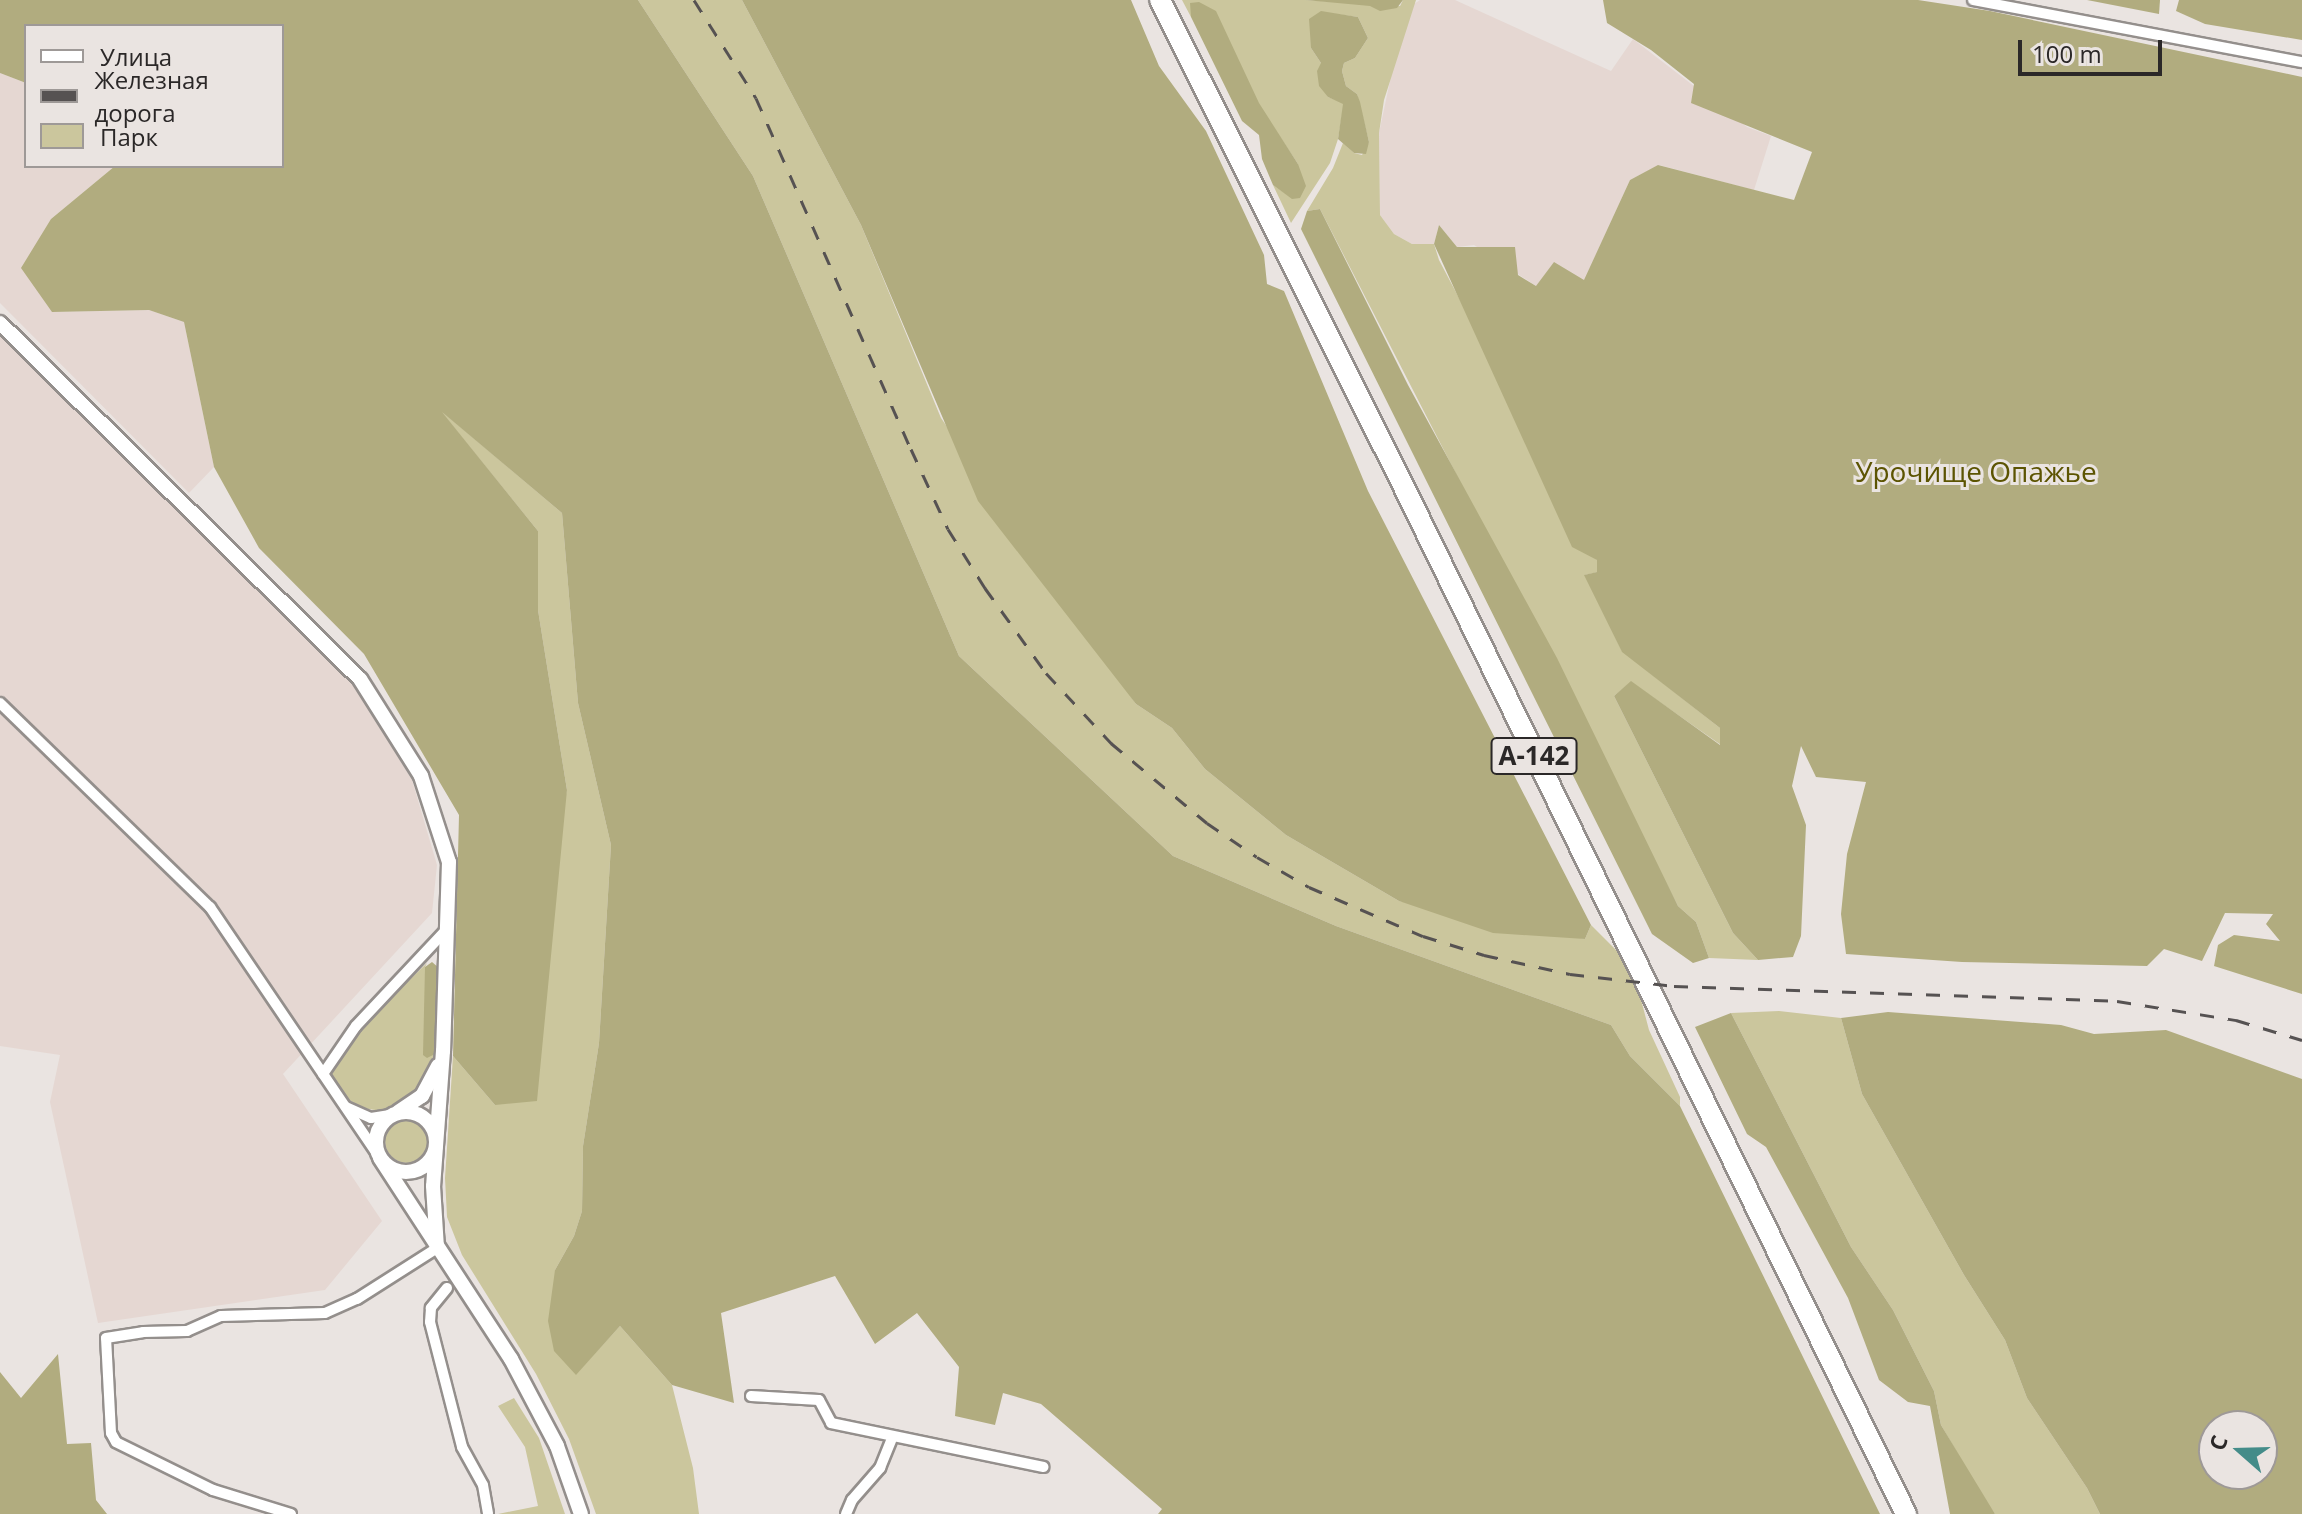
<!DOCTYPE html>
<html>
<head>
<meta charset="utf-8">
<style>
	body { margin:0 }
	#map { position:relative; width:2302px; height:1514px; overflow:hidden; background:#eae4e1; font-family:"Open Sans",sans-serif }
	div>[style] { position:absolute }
	.built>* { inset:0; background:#e5d7d2 }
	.green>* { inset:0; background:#cbc69d }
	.round { border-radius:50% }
	.forest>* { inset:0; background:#b1ac7f }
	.roads { filter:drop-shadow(2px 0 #948f8c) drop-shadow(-2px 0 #948f8c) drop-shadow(0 2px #948f8c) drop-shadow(0 -2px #948f8c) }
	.street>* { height:10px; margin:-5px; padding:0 5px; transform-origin:5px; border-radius:5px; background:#fff }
	.secondary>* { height:14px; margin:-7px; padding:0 7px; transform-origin:7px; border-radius:7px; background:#fff }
	.secondary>.ring { margin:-7px; padding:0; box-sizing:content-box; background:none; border:14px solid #fff; border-radius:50% }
	.highway>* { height:20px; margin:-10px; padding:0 10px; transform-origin:10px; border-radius:10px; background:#fff }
	.rail>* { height:3px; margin-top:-1.5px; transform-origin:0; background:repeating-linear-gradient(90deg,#565252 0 14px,transparent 0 28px) }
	span { translate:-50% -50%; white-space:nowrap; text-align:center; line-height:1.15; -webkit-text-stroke:6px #eae4e1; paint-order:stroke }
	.shield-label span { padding:2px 6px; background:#eae4e1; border:2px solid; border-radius:6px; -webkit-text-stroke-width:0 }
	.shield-label { font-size:26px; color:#2b2828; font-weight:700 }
	.park-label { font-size:28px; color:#5c5402 }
	.legend { position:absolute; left:24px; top:24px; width:260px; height:144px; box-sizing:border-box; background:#eae4e1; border:2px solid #9e9997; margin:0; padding:10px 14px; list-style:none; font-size:24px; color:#2b2828 }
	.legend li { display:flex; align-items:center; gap:16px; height:40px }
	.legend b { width:40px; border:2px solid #9e9997 }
	.north { position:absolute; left:2198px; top:1410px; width:80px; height:80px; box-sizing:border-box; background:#eae4e1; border:2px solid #9e9997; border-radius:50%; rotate:290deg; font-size:22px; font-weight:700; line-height:32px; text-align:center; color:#2b2828 }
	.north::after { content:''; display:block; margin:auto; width:28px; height:36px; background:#448c89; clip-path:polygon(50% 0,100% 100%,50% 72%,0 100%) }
	.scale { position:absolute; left:2018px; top:40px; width:144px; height:36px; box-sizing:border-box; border:4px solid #2b2828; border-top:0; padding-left:10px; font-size:24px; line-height:28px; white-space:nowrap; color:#2b2828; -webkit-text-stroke:6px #eae4e1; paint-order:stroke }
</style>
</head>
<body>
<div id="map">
	<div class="built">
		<div style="clip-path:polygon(1420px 0,1455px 0,1611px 71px,1633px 39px,1747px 127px,1771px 136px,1754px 190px,1659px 165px,1630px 180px,1584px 281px,1536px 286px,1474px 245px,1457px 247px,1439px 225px,1434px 244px,1412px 244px,1394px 234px,1380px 215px,1379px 133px,1393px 67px,1414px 4px)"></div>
		<div style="clip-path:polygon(0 73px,26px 83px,26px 166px,115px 166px,51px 219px,52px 312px,149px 310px,184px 322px,214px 467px,189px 493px,0 303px)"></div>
		<div style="clip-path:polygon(0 332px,355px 686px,412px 780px,437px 865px,432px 913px,283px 1074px,382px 1221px,325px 1290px,98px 1323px,50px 1102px,60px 1055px,0 1046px)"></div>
	</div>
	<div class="green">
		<div style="clip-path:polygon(638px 0,742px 0,861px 225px,941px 418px,1136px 704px,1172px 728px,1205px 769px,1286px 835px,1399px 901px,1585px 939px,1591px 925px,1620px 954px,1639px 992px,1649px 1030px,1680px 1097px,1680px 1106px,1630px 1056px,1611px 1025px,1336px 926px,1173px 856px,959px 656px,753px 176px)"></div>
		<div style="clip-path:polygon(1182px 0,1305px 0,1400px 6px,1403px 0,1416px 0,1384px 100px,1379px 133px,1380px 215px,1394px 234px,1412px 244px,1434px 244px,1439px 260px,1597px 560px,1598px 572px,1585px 575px,1622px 651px,1720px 728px,1721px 745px,1631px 682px,1614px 696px,1733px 933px,1758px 960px,1709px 958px,1696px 922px,1678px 906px,1320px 209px,1307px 211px,1333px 168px,1343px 143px,1354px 153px,1362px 155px,1369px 142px,1357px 94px,1346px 86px,1342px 71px,1344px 63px,1355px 58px,1368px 38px,1358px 17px,1321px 12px,1311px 48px,1321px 63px,1328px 97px,1344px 103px,1338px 139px,1330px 163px,1291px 223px,1273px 185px,1292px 198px,1298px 164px,1191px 3px,1191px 17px)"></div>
		<div style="clip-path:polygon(438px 408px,562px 513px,578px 703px,611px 845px,599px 1043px,583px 1146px,582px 1211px,574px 1236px,555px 1270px,576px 1374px,620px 1326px,672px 1385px,693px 1468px,699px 1514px,596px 1514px,569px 1439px,536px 1374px,462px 1255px,447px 1217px,445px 1178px,453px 1056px,495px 1105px,567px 790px,538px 610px,538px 531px)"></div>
		<div style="clip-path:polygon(427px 963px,425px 967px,437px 1053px,434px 1068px,408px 1101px,388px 1112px,362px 1108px,343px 1096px,330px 1077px,331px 1069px,373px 1015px)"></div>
		<div style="clip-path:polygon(1779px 1011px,1841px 1018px,1862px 1094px,1964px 1275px,2005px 1340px,2027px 1398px,2087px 1488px,2100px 1514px,1995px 1514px,1986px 1502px,1941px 1425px,1934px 1391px,1893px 1310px,1851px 1247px,1731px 1013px)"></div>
		<div class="round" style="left:385px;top:1119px;width:44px;height:44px"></div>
		<div style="clip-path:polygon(514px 1398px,539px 1438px,565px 1514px,498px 1514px,538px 1506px,525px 1447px,498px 1406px)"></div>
	</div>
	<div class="forest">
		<div style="clip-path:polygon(0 0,638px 0,753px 176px,959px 656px,1173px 856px,1336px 926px,1611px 1025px,1630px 1056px,1680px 1106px,1880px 1514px,1158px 1514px,1162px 1509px,1041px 1404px,1003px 1393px,995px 1425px,955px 1416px,959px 1367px,917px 1313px,875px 1344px,835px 1276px,721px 1313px,734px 1403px,672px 1385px,620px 1326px,576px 1375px,554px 1351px,548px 1321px,555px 1270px,574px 1236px,582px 1211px,583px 1146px,599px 1043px,611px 845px,578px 703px,562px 513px,442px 412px,538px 531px,538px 610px,567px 790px,537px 1101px,495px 1105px,453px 1056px,459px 815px,364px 654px,259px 548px,214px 467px,184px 322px,149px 310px,52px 312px,21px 268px,51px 219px,115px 166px,282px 166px,282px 26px,26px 26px,26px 83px,0 73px)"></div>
		<div style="clip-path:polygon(742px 0,1131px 0,1159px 66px,1206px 131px,1264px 255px,1267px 284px,1284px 291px,1368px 491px,1591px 925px,1585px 939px,1493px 933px,1399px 901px,1286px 835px,1205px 769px,1172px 728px,1136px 704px,978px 501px,861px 225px)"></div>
		<div style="clip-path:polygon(1305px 0,1403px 0,1397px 8px,1380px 11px,1370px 6px)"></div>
		<div style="clip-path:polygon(1603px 0,1918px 0,1990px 11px,2302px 77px,2302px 994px,2214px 966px,2218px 945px,2234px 935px,2280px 941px,2266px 924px,2273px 914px,2225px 913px,2202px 961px,2164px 949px,2147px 966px,1962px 962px,1846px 954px,1841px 914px,1847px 854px,1866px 782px,1816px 777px,1801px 746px,1792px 786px,1806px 825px,1801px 936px,1793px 957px,1758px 960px,1733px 933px,1614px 696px,1631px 681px,1720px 745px,1720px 728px,1622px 652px,1584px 575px,1597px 572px,1597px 560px,1572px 547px,1434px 244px,1439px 225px,1457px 247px,1515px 247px,1518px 275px,1536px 286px,1554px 262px,1584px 280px,1630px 180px,1658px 165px,1794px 200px,1812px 152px,1691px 103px,1694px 84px,1651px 50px,1607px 23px)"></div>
		<div style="clip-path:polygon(2087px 0,2160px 0,2159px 14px)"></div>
		<div style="clip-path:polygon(2179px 0,2302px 0,2302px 40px,2205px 24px,2176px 11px)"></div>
		<div style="clip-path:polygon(1199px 2px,1216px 11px,1259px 103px,1298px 164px,1306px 186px,1300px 198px,1292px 199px,1273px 185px,1262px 159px,1259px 135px,1242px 121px,1191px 17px,1190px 3px)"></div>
		<div style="clip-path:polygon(1321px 11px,1358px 17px,1368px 38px,1355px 58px,1344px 63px,1342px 71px,1346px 86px,1357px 94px,1360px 102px,1369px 142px,1366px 154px,1354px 153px,1338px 139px,1343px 104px,1328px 97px,1319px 86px,1317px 71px,1321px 63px,1311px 48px,1309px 19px)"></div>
		<div style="clip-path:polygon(1320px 209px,1408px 385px,1557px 658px,1678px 906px,1696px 922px,1709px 958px,1693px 963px,1652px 934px,1301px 229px,1307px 211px)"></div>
		<div style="clip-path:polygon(432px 962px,439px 968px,437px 1053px,427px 1058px,423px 1055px,425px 967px)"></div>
		<div style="clip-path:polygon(evenodd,1888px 1012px,2061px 1025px,2094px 1034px,2166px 1030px,2302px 1079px,2302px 1514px,2100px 1514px,2087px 1488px,2027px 1398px,2005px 1340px,1964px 1275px,1862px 1094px,1841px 1018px,1888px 1012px,2214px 1426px,2262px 1426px,2262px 1474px,2214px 1474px,2214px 1426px)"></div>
		<div style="clip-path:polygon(1731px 1013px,1851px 1247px,1893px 1310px,1934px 1391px,1941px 1425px,1995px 1514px,1950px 1514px,1930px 1406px,1908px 1402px,1879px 1380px,1848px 1298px,1766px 1147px,1747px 1134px,1695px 1027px)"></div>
		<div style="clip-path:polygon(58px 1354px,67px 1444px,91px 1443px,96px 1500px,107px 1514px,0 1514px,0 1372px,21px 1398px)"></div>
	</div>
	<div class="roads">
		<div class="street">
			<div style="left:1973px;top:0;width:335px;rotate:10.7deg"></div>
			<div style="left:0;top:703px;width:293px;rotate:44.2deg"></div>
			<div style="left:210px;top:907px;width:303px;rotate:55.9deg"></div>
			<div style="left:323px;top:1074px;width:58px;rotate:-55.5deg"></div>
			<div style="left:356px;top:1026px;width:133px;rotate:-46.8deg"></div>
			<div style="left:346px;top:1107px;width:27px;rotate:24deg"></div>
			<div style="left:371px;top:1118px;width:24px;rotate:-9deg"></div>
			<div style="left:447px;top:1288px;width:26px;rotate:129deg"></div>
			<div style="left:431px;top:1308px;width:14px;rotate:94deg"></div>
			<div style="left:430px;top:1322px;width:129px;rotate:75.6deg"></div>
			<div style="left:462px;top:1447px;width:43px;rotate:61.1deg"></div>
			<div style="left:483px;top:1485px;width:29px;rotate:80deg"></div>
			<div style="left:751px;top:1396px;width:68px;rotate:3.4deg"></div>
			<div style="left:819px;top:1400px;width:26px;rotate:62deg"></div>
			<div style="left:831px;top:1423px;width:217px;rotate:11.7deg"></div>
			<div style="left:291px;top:1514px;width:82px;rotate:-162.9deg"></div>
			<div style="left:213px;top:1490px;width:108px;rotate:-153.7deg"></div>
			<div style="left:116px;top:1442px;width:10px;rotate:-119deg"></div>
			<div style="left:111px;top:1433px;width:95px;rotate:-93deg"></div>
			<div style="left:106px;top:1338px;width:37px;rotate:-9deg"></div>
			<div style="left:143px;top:1332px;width:44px;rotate:-1.3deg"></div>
			<div style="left:187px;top:1331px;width:37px;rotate:-24deg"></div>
			<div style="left:221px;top:1316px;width:104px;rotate:-1.7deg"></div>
			<div style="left:325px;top:1313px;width:35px;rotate:-24deg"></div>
			<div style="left:357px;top:1299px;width:95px;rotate:-32.5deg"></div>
			<div style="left:846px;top:1514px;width:15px;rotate:-67deg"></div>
			<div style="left:852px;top:1500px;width:43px;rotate:-48.8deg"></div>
			<div style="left:880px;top:1468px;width:32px;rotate:-68deg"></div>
		</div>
		<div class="secondary">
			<div style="left:0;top:323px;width:506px;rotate:44.68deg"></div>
			<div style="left:360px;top:679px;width:115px;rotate:57.8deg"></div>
			<div style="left:421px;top:776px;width:90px;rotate:72deg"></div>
			<div style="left:449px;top:862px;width:189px;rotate:91.8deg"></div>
			<div style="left:443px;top:1051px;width:135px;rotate:94.2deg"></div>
			<div style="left:433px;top:1186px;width:62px;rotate:86.3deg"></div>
			<div style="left:398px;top:1112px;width:29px;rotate:-34deg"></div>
			<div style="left:422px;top:1096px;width:34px;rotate:-62deg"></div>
			<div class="ring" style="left:376px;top:1112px;width:46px;height:46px"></div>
			<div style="left:380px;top:1158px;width:240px;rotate:56.9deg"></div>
			<div style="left:511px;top:1359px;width:98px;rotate:62.1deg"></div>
			<div style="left:557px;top:1446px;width:72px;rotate:70.6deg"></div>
		</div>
		<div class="highway">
			<div style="left:1160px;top:0;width:540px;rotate:63.39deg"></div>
			<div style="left:1402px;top:483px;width:1148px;rotate:63.95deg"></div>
		</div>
	</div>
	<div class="rail">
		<div style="left:694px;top:0;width:116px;rotate:57.7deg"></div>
		<div style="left:756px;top:98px;width:384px;rotate:66.2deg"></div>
		<div style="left:911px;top:449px;width:88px;rotate:65.2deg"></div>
		<div style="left:948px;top:529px;width:70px;rotate:57.9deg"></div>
		<div style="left:985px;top:588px;width:105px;rotate:54.3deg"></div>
		<div style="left:1046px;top:673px;width:96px;rotate:47.1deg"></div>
		<div style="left:1111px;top:743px;width:125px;rotate:39.8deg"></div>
		<div style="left:1207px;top:823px;width:60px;rotate:34.2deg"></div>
		<div style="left:1257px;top:857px;width:60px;rotate:30deg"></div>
		<div style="left:1309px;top:887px;width:124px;rotate:23.3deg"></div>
		<div style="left:1423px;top:936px;width:64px;rotate:17.3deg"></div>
		<div style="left:1484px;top:955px;width:88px;rotate:12.5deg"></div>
		<div style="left:1570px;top:974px;width:105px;rotate:6.6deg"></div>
		<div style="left:1674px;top:986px;width:443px;rotate:1.9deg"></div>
		<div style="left:2117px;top:1001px;width:121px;rotate:9.1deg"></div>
		<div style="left:2236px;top:1020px;width:69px;rotate:16.9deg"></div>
	</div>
	<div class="shield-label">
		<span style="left:1534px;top:756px">А-142</span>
	</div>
	<div class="park-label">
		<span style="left:1976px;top:471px">Урочище Опажье</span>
	</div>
	<ul class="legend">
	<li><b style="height:10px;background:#fff"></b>Улица</li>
	<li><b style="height:10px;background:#565252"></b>Железная дорога</li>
	<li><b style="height:22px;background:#cbc69d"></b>Парк</li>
	</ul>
	<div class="north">С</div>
	<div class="scale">100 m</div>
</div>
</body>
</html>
